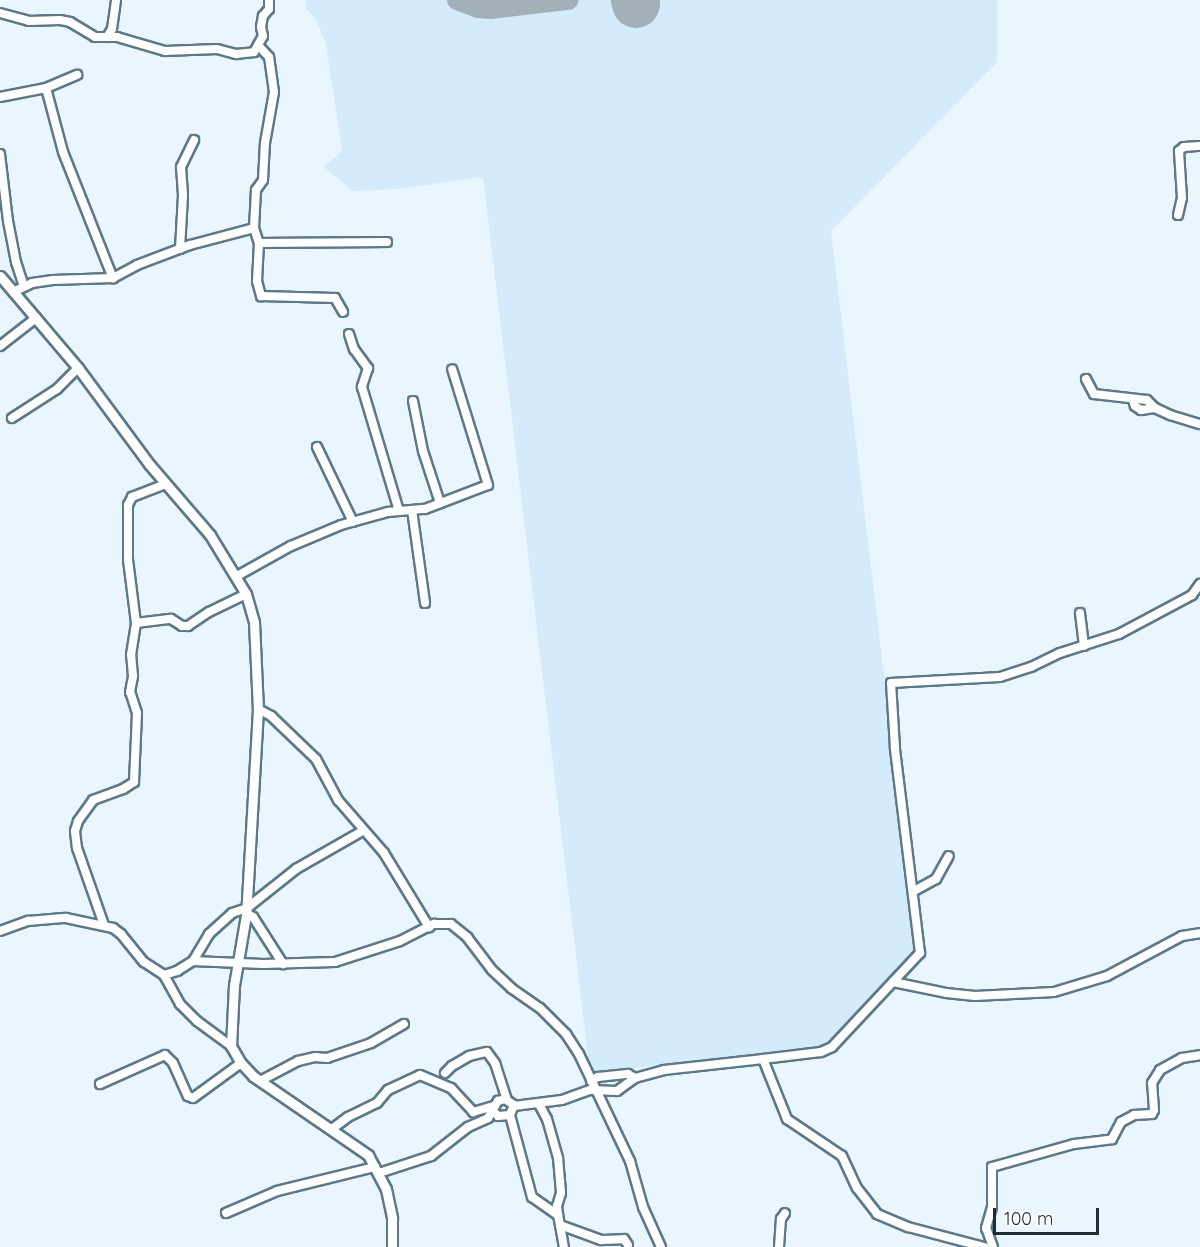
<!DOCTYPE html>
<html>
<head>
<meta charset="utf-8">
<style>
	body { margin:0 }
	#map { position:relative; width:1200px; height:1247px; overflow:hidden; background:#e9f6fe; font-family:Quicksand,sans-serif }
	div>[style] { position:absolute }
	.built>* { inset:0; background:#d3ebfa }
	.taxiway>* { height:20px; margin:-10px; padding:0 10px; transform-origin:10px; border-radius:10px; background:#a2b0b7 }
	.runway>* { height:48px; margin:-24px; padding:0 24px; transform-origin:24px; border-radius:24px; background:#a2b0b7 }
	.roads { filter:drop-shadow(2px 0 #5b798a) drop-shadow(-2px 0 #5b798a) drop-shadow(0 2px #5b798a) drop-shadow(0 -2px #5b798a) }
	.minor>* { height:8px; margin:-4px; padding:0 4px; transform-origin:4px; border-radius:4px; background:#fff }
	.tertiary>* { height:9px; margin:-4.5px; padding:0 4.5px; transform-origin:4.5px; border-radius:4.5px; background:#fff }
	span { translate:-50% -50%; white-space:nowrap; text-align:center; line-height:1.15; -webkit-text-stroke:4.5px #fff; paint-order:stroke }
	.scale { position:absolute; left:993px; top:1208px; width:106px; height:27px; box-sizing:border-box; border:3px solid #1f2c33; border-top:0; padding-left:8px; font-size:18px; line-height:21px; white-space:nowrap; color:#1f2c33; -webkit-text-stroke:4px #fff; paint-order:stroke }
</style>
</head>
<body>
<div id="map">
	<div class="built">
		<div style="clip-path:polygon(306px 0,997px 0,997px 62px,831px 231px,917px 953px,828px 1046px,590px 1073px,483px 177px,396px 189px,353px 191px,324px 167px,342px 151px,326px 44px,316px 20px,306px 8px)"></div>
	</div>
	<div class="taxiway">
		<div style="left:457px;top:0;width:22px;rotate:21deg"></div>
		<div style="left:478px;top:8px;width:13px;rotate:4deg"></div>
		<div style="left:491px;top:9px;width:78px;rotate:-6.7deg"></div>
	</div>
	<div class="runway">
		<div style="left:635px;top:0;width:4px;rotate:76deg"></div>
	</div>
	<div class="roads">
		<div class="minor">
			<div style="left:0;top:13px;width:30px;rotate:15deg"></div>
			<div style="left:29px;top:21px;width:31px;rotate:-2deg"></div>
			<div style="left:60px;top:20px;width:10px;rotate:11deg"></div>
			<div style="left:70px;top:22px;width:29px;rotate:31deg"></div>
			<div style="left:95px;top:37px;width:22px"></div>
			<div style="left:117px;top:37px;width:50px;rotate:16.3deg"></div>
			<div style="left:165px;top:51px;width:52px;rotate:-2.2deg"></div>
			<div style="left:217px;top:49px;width:20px;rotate:15deg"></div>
			<div style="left:236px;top:54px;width:18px;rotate:-6deg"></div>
			<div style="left:254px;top:52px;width:8px;rotate:-60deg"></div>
			<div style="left:258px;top:45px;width:10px;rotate:-61deg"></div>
			<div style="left:263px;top:36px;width:9px;rotate:-103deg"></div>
			<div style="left:261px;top:27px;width:11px;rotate:-80deg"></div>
			<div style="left:263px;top:16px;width:9px;rotate:-49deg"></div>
			<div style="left:269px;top:9px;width:9px;rotate:-90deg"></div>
			<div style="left:107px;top:37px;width:9px;rotate:-58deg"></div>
			<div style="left:112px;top:29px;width:29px;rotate:-82deg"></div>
			<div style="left:46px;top:88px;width:66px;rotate:75.1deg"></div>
			<div style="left:63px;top:152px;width:136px;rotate:68.4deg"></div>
			<div style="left:0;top:97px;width:47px;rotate:-11.1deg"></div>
			<div style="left:46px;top:88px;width:34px;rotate:-23deg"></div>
			<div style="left:0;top:154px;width:67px;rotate:83.2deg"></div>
			<div style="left:8px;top:221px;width:42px;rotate:79deg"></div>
			<div style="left:16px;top:262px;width:26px;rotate:72deg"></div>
			<div style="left:1178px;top:215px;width:17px;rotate:-77deg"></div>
			<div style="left:1182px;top:198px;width:47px;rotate:-93.7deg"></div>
			<div style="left:1179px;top:151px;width:6px;rotate:-39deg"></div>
			<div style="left:1184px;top:147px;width:16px;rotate:-4deg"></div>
			<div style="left:254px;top:228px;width:38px;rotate:-87deg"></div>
			<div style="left:256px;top:190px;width:12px;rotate:-55deg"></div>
			<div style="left:263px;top:180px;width:37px;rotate:-87deg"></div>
			<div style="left:265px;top:143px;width:52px;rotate:-80deg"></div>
			<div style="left:274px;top:92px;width:35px;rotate:-98deg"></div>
			<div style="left:269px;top:57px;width:16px;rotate:-133deg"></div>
			<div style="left:259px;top:243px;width:128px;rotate:-0.4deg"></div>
			<div style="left:180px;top:249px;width:54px;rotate:-86.8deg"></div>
			<div style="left:183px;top:195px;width:28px;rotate:-94deg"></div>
			<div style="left:181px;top:167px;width:30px;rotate:-64deg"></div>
			<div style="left:13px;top:292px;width:21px;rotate:-25deg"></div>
			<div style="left:32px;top:283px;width:21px;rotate:-8deg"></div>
			<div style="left:53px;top:280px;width:60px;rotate:-1.9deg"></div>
			<div style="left:113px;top:278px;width:27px;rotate:-28deg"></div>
			<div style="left:137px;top:265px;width:57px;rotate:-20.7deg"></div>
			<div style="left:190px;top:245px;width:66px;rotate:-14.9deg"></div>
			<div style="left:254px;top:228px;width:16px;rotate:72deg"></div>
			<div style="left:259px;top:243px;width:38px;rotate:93deg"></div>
			<div style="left:257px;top:281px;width:16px;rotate:75deg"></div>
			<div style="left:261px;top:296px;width:74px;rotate:1.5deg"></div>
			<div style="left:335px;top:298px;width:16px;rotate:60deg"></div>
			<div style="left:349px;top:334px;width:16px;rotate:72deg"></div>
			<div style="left:354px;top:349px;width:24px;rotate:54deg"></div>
			<div style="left:368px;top:368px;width:20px;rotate:108deg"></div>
			<div style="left:362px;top:387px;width:129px;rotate:73.4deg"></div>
			<div style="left:0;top:346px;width:46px;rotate:-37.9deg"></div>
			<div style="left:1086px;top:379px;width:17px;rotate:62deg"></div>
			<div style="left:1094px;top:394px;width:53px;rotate:6.5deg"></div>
			<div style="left:1147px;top:400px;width:11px;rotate:45deg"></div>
			<div style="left:1155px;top:408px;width:17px;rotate:25deg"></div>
			<div style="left:1170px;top:415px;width:31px;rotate:17deg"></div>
			<div style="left:1133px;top:400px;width:6px;rotate:72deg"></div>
			<div style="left:1135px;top:406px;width:7px;rotate:34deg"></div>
			<div style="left:1141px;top:410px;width:14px;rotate:-8deg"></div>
			<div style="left:413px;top:401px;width:51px;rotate:78.7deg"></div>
			<div style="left:423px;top:451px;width:55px;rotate:71.9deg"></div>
			<div style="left:12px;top:418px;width:54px;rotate:-32.8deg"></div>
			<div style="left:57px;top:389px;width:30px;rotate:-45deg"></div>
			<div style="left:317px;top:447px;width:83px;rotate:64.4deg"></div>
			<div style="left:412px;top:510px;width:94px;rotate:82deg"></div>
			<div style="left:237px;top:576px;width:62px;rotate:-29.1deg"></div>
			<div style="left:291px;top:546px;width:54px;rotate:-22.8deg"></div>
			<div style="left:341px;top:525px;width:49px;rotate:-15.5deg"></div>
			<div style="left:388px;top:512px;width:37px;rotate:-5deg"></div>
			<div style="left:425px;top:509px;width:67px;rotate:-20.9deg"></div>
			<div style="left:488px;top:485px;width:121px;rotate:-107.2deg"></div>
			<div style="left:1080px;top:613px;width:33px;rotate:83deg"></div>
			<div style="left:136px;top:623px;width:64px;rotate:-97.2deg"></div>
			<div style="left:128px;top:560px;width:55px;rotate:-90deg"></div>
			<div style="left:128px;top:505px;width:9px;rotate:-63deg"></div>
			<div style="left:132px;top:497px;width:36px;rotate:-21deg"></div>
			<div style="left:258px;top:709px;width:15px;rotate:28deg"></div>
			<div style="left:271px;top:716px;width:62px;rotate:43.7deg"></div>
			<div style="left:316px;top:759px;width:47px;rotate:61.8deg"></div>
			<div style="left:338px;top:800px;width:70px;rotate:49deg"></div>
			<div style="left:384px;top:853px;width:87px;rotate:58.7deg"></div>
			<div style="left:914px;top:891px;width:25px;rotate:-29deg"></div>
			<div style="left:936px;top:879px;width:26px;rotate:-61deg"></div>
			<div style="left:246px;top:913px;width:8px;rotate:30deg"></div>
			<div style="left:253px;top:917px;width:56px;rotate:57.4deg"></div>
			<div style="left:104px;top:925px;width:82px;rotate:-109.3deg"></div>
			<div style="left:77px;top:848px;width:17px;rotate:-97deg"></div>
			<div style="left:75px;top:831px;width:10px;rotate:-73deg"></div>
			<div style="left:78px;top:821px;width:26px;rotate:-54deg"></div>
			<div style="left:93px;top:800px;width:32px;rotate:-20deg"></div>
			<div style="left:123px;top:789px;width:13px;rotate:-32deg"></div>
			<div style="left:134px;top:782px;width:69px;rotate:-87.5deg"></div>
			<div style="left:137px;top:713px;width:22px;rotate:-108deg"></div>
			<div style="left:130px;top:692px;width:16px;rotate:-79deg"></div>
			<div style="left:133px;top:676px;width:21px;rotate:-95deg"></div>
			<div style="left:131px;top:655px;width:32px;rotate:-81deg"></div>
			<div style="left:136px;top:623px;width:35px;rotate:-7deg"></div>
			<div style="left:171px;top:619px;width:13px;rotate:32deg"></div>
			<div style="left:182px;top:626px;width:6px"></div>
			<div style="left:188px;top:626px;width:25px;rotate:-34deg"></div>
			<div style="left:209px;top:612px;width:41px;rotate:-25.9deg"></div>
			<div style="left:0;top:931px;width:30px;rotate:-20deg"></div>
			<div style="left:28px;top:921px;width:38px;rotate:-5deg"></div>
			<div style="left:66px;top:918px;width:48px;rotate:12deg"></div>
			<div style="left:113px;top:928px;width:10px;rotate:37deg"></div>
			<div style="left:121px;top:934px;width:36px;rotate:51deg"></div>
			<div style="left:144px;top:962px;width:24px;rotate:33deg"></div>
			<div style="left:164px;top:975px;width:33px;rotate:61deg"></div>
			<div style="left:180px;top:1004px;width:24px;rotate:45deg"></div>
			<div style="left:197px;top:1021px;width:42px;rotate:36.3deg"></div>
			<div style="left:193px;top:961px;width:31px;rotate:-59deg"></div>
			<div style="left:209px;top:934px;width:31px;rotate:-42deg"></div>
			<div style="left:232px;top:913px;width:16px;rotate:-18deg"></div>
			<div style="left:247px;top:908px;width:63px;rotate:-38.5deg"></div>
			<div style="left:296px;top:869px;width:78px;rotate:-29.8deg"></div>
			<div style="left:164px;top:975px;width:14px;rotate:-17deg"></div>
			<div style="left:177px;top:971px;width:19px;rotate:-32deg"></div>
			<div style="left:193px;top:961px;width:70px;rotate:2.5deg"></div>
			<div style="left:263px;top:964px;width:72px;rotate:-1.6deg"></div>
			<div style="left:335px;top:962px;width:68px;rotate:-17.9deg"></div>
			<div style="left:400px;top:941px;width:38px;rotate:-27deg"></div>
			<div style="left:434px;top:924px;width:17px"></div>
			<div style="left:451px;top:924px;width:21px;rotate:39deg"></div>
			<div style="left:467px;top:937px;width:41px;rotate:52.9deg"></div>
			<div style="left:492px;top:970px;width:26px;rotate:43deg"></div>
			<div style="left:511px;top:988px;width:35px;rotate:35deg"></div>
			<div style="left:540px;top:1008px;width:37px;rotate:45deg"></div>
			<div style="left:566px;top:1034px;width:24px;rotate:57deg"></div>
			<div style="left:579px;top:1054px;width:119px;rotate:64.5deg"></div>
			<div style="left:630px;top:1161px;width:48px;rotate:74.2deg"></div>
			<div style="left:643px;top:1207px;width:44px;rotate:65.8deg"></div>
			<div style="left:893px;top:982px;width:54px;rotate:11.7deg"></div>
			<div style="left:946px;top:993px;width:29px;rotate:6deg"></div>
			<div style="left:975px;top:996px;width:79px;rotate:-2.9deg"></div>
			<div style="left:1054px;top:992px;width:55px;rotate:-16.8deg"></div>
			<div style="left:1107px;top:976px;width:85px;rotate:-28.1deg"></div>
			<div style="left:1182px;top:936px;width:18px;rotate:-9deg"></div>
			<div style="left:763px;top:1059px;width:58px;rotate:-6.9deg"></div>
			<div style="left:821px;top:1052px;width:12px;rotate:-24deg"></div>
			<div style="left:832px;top:1047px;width:129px;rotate:-46.9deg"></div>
			<div style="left:920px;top:953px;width:207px;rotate:-97deg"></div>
			<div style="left:895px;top:748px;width:65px;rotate:-93.5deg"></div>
			<div style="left:891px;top:683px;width:109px;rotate:-3.2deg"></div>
			<div style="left:1000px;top:677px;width:33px;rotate:-18deg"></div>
			<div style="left:1031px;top:667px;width:32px;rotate:-26deg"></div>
			<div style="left:1060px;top:653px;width:62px;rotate:-17.9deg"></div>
			<div style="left:1119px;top:634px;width:83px;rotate:-28.1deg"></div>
			<div style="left:1192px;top:595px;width:14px;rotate:-54deg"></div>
			<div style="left:445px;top:1073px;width:10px;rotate:-45deg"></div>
			<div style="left:452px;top:1066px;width:20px;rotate:-30deg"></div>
			<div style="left:469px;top:1056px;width:18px;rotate:-13deg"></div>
			<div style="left:487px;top:1052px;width:14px;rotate:54deg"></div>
			<div style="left:495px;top:1063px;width:38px;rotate:72deg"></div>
			<div style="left:260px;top:1081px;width:43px;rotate:-27.8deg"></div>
			<div style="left:298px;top:1061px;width:17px;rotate:-13deg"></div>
			<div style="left:315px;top:1057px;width:12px;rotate:5deg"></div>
			<div style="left:327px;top:1058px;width:46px;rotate:-18.8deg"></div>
			<div style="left:371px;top:1043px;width:38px;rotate:-30deg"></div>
			<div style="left:591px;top:1081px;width:8px;rotate:-30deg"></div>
			<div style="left:598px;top:1077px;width:30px;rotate:-6deg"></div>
			<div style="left:628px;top:1074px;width:8px;rotate:30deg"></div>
			<div style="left:100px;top:1084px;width:71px;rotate:-24deg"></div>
			<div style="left:165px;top:1055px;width:11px;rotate:45deg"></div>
			<div style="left:173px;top:1063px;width:36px;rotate:66deg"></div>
			<div style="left:188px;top:1096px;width:5px;rotate:22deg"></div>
			<div style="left:193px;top:1098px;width:59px;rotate:-36.1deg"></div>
			<div style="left:539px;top:1104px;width:17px;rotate:62deg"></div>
			<div style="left:547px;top:1119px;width:41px;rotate:74.2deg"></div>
			<div style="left:558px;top:1158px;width:35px;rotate:85deg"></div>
			<div style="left:561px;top:1193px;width:14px;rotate:107deg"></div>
			<div style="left:557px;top:1206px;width:9px;rotate:84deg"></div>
			<div style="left:514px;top:1106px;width:48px;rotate:-7.1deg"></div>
			<div style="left:562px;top:1100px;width:30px;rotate:-20deg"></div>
			<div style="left:590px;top:1090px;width:27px;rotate:2deg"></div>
			<div style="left:617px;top:1091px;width:22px;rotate:-36deg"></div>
			<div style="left:635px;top:1078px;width:30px;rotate:-15deg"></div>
			<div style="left:664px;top:1070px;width:100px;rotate:-6.3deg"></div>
			<div style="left:763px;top:1059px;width:65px;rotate:68.2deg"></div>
			<div style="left:787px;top:1119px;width:66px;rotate:33.9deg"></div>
			<div style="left:842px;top:1156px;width:35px;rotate:65deg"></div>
			<div style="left:857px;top:1188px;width:33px;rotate:52deg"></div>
			<div style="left:877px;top:1214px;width:34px;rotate:23deg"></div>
			<div style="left:908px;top:1227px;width:79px;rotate:14.7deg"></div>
			<div style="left:510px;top:1115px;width:85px;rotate:75deg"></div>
			<div style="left:532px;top:1197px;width:32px;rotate:35deg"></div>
			<div style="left:558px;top:1215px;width:10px;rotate:79deg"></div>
			<div style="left:560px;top:1225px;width:44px;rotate:20.1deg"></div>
			<div style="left:601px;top:1240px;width:23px;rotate:-2deg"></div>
			<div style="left:624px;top:1239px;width:7px;rotate:56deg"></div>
			<div style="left:332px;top:1129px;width:20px;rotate:-37deg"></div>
			<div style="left:348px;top:1117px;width:32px;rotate:-26deg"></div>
			<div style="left:377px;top:1103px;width:17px;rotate:-50deg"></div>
			<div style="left:388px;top:1090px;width:35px;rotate:-25deg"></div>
			<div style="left:420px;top:1075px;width:34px;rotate:23deg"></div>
			<div style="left:451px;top:1088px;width:33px;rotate:47deg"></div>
			<div style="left:473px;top:1112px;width:22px;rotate:-16deg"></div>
			<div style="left:379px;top:1173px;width:55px;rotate:-18.1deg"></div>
			<div style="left:431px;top:1156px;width:47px;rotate:-38.1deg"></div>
			<div style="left:468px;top:1127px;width:22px;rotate:-24deg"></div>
			<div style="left:488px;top:1118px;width:20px;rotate:-60deg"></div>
			<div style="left:498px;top:1101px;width:7px;rotate:-16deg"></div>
			<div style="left:505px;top:1099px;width:11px;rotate:34deg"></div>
			<div style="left:514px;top:1105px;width:11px;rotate:112deg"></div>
			<div style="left:510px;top:1115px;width:12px;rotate:175deg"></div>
			<div style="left:498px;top:1116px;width:6px;rotate:-135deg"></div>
			<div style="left:226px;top:1213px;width:56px;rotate:-23.3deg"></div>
			<div style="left:277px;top:1191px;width:101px;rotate:-13.8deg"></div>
			<div style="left:560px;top:1225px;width:22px;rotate:80deg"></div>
			<div style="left:779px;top:1247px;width:28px;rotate:-86deg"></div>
			<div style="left:781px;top:1219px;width:7px;rotate:-56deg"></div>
			<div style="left:993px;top:1247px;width:20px;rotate:-110deg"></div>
			<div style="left:986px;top:1228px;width:22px;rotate:-74deg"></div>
			<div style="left:992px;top:1207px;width:40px;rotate:-90deg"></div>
			<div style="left:992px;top:1167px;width:85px;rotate:-15.7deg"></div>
			<div style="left:1074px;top:1144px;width:38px;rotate:-7deg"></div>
			<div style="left:1112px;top:1139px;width:19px;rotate:-62deg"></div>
			<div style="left:1121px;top:1122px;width:15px;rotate:-28deg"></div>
			<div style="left:1134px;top:1115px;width:18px;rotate:-3deg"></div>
			<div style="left:1152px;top:1114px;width:4px;rotate:-63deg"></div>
			<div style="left:1154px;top:1110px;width:27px;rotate:-94deg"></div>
			<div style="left:1152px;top:1083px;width:15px;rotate:-58deg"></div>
			<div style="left:1160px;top:1070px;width:25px;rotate:-29deg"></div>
			<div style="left:1182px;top:1058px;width:18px;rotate:-9deg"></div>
		</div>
		<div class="tertiary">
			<div style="left:0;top:276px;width:121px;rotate:49.7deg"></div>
			<div style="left:78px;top:368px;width:119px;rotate:53.5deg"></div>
			<div style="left:149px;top:464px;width:94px;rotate:49.3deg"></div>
			<div style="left:210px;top:535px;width:69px;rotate:58.6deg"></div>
			<div style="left:246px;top:594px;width:29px;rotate:74deg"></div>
			<div style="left:254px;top:622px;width:87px;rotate:87.4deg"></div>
			<div style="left:258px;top:709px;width:206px;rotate:93.3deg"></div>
			<div style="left:246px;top:915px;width:71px;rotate:99.7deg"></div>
			<div style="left:234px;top:985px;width:61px;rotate:92.8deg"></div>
			<div style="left:231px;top:1046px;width:20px;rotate:60deg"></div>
			<div style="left:241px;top:1063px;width:18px;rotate:47deg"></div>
			<div style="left:253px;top:1076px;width:140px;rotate:34.5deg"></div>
			<div style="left:368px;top:1155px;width:38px;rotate:62deg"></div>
			<div style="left:386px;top:1189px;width:30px;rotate:78deg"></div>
			<div style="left:392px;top:1218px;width:29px;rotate:90deg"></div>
		</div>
	</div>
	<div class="scale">100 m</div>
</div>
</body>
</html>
